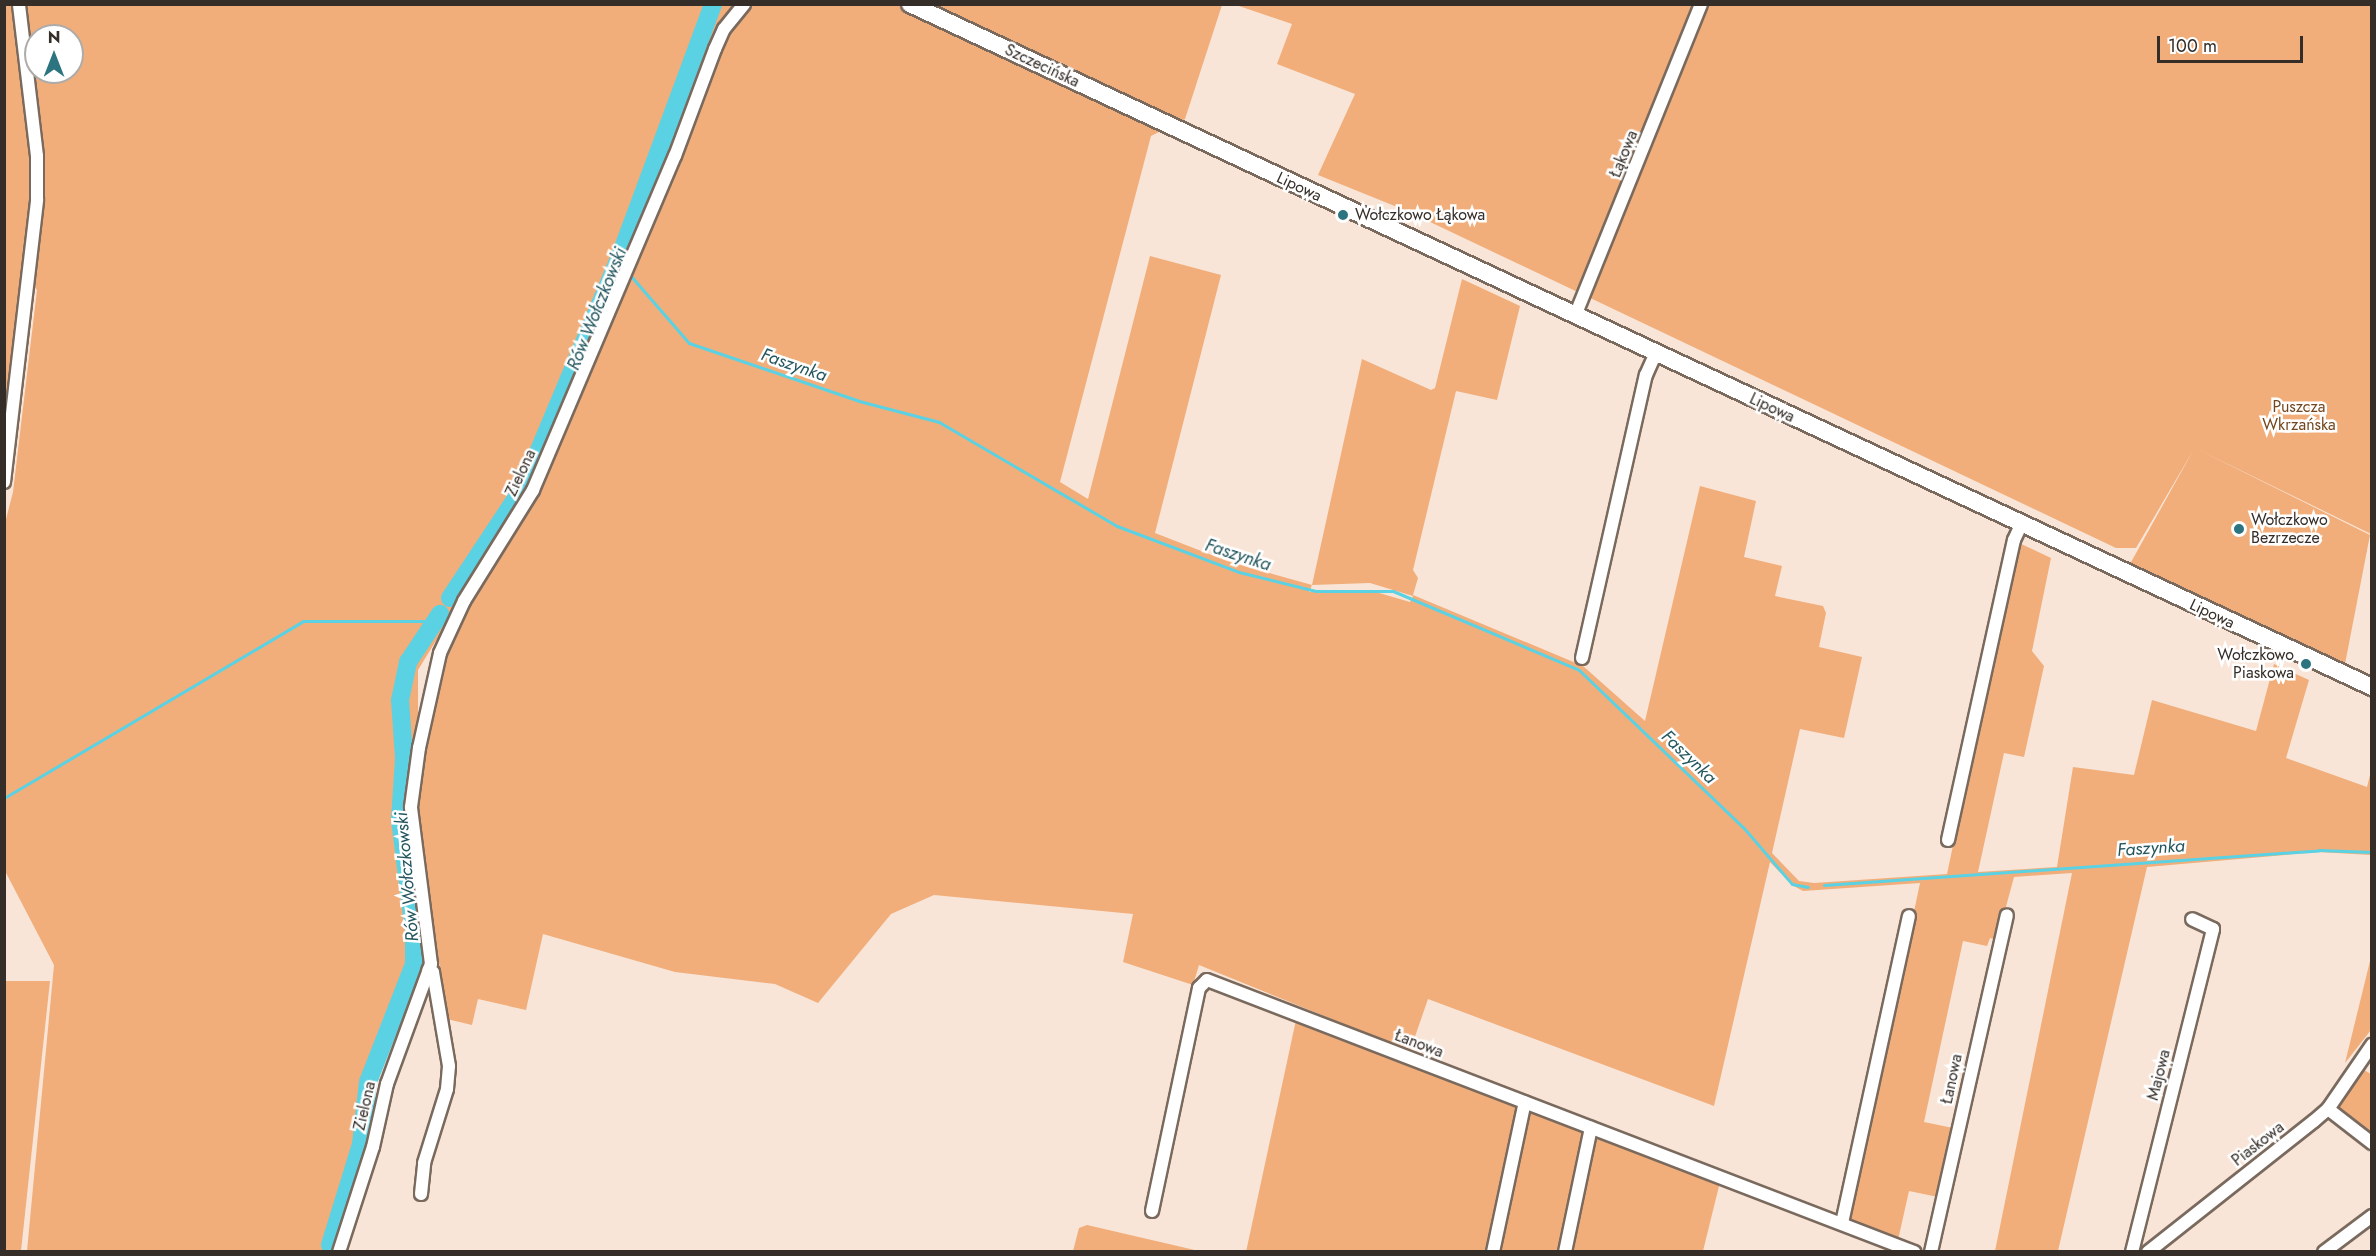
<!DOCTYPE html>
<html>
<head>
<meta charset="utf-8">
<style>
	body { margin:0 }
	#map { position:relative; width:2376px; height:1256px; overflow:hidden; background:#f8e5d7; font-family:Jost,sans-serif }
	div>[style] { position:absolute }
	.green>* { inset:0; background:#f1ae7a }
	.stream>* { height:3px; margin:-1.5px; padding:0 1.5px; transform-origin:1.5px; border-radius:1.5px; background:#5ad2e3 }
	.river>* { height:18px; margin:-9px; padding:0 9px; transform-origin:9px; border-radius:9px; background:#5ad2e3 }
	.roads { filter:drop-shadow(2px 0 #7a6a5e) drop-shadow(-2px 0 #7a6a5e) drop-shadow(0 2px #7a6a5e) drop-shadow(0 -2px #7a6a5e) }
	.street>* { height:12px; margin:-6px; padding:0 6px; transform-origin:6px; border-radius:6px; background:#fff }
	.secondary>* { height:16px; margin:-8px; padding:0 8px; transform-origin:8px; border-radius:8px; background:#fff }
	.dots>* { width:16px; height:16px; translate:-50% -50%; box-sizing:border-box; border:3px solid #fff; border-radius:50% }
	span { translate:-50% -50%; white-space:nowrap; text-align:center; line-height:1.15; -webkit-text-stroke:5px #fff; paint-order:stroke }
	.street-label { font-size:16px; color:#342d28 }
	.poi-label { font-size:16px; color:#342d28 }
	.left { translate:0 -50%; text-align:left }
	.right { translate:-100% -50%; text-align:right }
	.park-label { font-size:16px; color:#74461e }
	.water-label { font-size:18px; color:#23565e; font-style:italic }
	.frame { position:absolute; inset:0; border:6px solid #342d28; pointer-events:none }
	.north { position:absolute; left:24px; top:24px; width:60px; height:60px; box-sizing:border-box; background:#fff; border:2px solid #aeaba9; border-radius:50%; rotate:0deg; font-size:16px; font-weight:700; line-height:24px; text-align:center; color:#342d28 }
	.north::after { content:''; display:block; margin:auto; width:21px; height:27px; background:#2c747f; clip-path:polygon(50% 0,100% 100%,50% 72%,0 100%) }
	.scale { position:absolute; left:2157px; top:36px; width:146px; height:27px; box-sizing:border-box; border:3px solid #342d28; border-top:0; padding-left:8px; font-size:18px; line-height:21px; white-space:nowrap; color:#342d28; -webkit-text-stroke:4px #fff; paint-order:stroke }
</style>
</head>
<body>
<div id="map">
	<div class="green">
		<div style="clip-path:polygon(evenodd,5px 5px,1222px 5px,1185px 119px,1151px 136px,1060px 482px,1088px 499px,1150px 256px,1221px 275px,1155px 533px,1227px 561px,1312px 585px,1362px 359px,1431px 390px,1435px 388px,1462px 279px,1520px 306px,1497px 400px,1456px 391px,1413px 570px,1418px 578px,1413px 595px,1583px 666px,1645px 721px,1700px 486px,1756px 501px,1744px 557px,1782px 566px,1775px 596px,1823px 606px,1826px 613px,1819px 647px,1862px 657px,1844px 738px,1800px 729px,1772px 853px,1799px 881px,1814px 883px,1947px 874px,2017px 542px,2051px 558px,2032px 651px,2044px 666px,2024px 757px,2004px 753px,1978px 872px,2057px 867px,2073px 767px,2134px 775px,2152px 700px,2256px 731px,2274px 664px,2309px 680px,2286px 758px,2367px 787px,2371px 771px,2371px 855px,2318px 852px,2147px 867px,2058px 1251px,1995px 1251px,2072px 873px,2014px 877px,1997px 940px,1990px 938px,1987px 946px,1963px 941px,1924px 1122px,1953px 1128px,1938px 1197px,1909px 1191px,1898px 1240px,1849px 1220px,1920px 883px,1803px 891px,1792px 885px,1770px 862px,1714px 1106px,1428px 999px,1410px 1051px,1199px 965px,1193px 985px,1123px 962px,1133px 914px,934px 895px,891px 914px,818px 1003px,775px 984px,675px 972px,543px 934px,526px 1010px,478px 999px,472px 1025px,447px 1019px,417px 808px,433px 704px,447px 648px,466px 608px,532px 507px,565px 431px,660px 199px,649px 195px,518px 507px,418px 670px,418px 726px,406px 805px,423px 954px,369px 1105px,363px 1151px,330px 1251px,27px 1251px,54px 965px,4px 869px,4px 527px,13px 492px,37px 290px,23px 275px,5px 412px,5px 5px,36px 36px,72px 36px,72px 72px,36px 72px,36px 36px,5px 5px,1370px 583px,1413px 596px,1410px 602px,1369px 590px,1309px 592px,1312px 585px,1370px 583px)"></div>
		<div style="clip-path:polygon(1236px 5px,2371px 5px,2371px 534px,2195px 448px,2370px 535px,2345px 664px,2130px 564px,2194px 449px,2136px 548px,2116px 548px,1407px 211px,1318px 175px,1355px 94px,1277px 64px,1292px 24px)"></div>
		<div style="clip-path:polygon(2371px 957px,2371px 1030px,2345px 1063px)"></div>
		<div style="clip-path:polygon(5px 981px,50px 981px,21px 1251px,5px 1251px)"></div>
		<div style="clip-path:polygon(1296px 1020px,1720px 1182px,1703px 1251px,1246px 1252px)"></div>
		<div style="clip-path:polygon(2362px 1069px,2371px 1074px,2371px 1134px,2336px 1106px)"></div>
		<div style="clip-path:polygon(1087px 1225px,1199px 1251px,1073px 1251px,1079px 1228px)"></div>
	</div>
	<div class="stream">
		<div style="left:617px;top:264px;width:6px;rotate:51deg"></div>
		<div style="left:630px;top:275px;width:90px;rotate:49.1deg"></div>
		<div style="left:689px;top:343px;width:180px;rotate:18.8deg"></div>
		<div style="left:859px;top:401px;width:83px;rotate:14.7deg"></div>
		<div style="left:939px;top:422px;width:206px;rotate:30.3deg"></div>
		<div style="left:1117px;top:526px;width:130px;rotate:20.7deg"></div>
		<div style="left:1239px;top:572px;width:79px;rotate:13.9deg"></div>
		<div style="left:1316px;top:591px;width:77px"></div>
		<div style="left:1393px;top:591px;width:202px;rotate:23deg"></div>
		<div style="left:1579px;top:670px;width:227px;rotate:43.8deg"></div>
		<div style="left:1743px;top:827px;width:75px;rotate:49.3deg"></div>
		<div style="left:1792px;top:884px;width:16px;rotate:11deg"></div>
		<div style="left:4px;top:798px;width:347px;rotate:-30.6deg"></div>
		<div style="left:303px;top:621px;width:132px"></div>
		<div style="left:1824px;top:885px;width:496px;rotate:-4deg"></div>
		<div style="left:2319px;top:850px;width:53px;rotate:2.2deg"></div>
	</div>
	<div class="river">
		<div style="left:450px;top:598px;width:134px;rotate:-56.5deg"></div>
		<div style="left:524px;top:486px;width:241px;rotate:-67.3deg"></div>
		<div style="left:617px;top:264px;width:277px;rotate:-69.7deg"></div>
		<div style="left:330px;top:1245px;width:106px;rotate:-72.9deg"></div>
		<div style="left:361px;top:1144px;width:62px;rotate:-83.6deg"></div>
		<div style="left:368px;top:1082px;width:127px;rotate:-68.7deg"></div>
		<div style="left:414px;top:964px;width:32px;rotate:-90deg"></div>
		<div style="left:414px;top:932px;width:113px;rotate:-97.1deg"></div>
		<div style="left:400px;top:820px;width:62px;rotate:-86.3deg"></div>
		<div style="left:404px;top:758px;width:58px;rotate:-93.9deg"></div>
		<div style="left:400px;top:700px;width:39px;rotate:-78deg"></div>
		<div style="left:408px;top:662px;width:58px;rotate:-56.3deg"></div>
	</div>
	<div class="roads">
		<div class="street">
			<div style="left:1575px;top:316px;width:336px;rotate:-68deg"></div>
			<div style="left:4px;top:482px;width:285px;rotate:-83.3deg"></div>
			<div style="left:37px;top:199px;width:43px;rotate:-90deg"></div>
			<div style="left:37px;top:156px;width:153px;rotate:-96.8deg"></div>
			<div style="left:1582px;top:658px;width:290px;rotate:-77.3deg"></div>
			<div style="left:1646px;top:375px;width:24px;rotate:-66deg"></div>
			<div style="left:1948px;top:840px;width:307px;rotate:-77.6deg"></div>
			<div style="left:2014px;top:540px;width:17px;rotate:-65deg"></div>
			<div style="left:2328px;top:1109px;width:56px;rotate:37.7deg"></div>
			<div style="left:421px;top:1194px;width:31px;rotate:-84deg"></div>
			<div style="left:424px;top:1163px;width:77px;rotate:-72.7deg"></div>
			<div style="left:447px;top:1089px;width:23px;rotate:-85deg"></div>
			<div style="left:449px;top:1066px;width:95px;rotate:-99.7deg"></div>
			<div style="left:433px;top:972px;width:5px;rotate:-158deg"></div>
			<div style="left:1152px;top:1211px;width:228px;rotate:-78.1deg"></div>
			<div style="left:1199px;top:988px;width:11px;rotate:-45deg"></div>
			<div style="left:1207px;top:980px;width:758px;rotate:21.04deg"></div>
			<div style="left:1842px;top:1223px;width:314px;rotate:-77.7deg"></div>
			<div style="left:339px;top:1252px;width:110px;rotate:-72.1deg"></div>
			<div style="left:373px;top:1147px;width:65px;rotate:-77.5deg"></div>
			<div style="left:387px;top:1084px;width:128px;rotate:-69.9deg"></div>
			<div style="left:431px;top:964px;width:158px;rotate:-97.3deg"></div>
			<div style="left:411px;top:807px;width:60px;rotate:-82.3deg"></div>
			<div style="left:419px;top:748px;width:97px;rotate:-77.5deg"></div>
			<div style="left:440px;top:653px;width:57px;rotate:-65.2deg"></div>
			<div style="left:464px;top:601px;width:131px;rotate:-58.1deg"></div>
			<div style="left:533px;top:490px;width:363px;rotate:-67deg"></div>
			<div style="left:675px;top:156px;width:114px;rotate:-69.5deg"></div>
			<div style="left:715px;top:49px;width:22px;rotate:-66deg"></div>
			<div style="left:724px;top:29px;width:32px;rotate:-51deg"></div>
			<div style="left:1493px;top:1252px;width:153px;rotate:-78deg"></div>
			<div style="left:1565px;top:1252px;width:127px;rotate:-78.2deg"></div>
			<div style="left:1931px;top:1252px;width:345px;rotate:-77.3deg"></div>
			<div style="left:2132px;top:1252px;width:333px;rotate:-75.9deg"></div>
			<div style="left:2213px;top:929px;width:23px;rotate:-155deg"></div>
			<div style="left:2148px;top:1252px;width:211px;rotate:-38.3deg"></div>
			<div style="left:2314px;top:1121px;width:18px;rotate:-41deg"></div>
			<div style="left:2328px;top:1109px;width:78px;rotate:-55.5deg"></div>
			<div style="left:2324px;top:1252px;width:60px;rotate:-36.9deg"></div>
		</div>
		<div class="secondary">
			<div style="left:910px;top:4px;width:1614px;rotate:25.04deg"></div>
		</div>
	</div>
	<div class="dots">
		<div style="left:1343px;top:215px;background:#2c747f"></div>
		<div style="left:2239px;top:529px;background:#2c747f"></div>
		<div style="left:2306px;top:664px;background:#2c747f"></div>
	</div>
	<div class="street-label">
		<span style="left:1042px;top:66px;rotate:25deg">Szczecińska</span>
		<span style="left:1624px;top:154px;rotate:-68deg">Łąkowa</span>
		<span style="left:1299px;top:187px;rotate:25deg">Lipowa</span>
		<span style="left:1772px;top:408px;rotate:25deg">Lipowa</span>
		<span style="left:521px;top:473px;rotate:-65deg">Zielona</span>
		<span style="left:2212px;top:614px;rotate:25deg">Lipowa</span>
		<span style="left:1419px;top:1044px;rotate:21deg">Łanowa</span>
		<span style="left:2159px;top:1075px;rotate:-76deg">Majowa</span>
		<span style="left:1952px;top:1079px;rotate:-78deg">Łanowa</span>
		<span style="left:365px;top:1106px;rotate:-77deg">Zielona</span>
		<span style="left:2258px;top:1144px;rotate:-38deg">Piaskowa</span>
	</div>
	<div class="poi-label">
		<span class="left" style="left:1355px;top:215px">Wołczkowo Łąkowa</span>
		<span class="left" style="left:2251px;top:529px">Wołczkowo<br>Bezrzecze</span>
		<span class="right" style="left:2294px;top:664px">Wołczkowo<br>Piaskowa</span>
	</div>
	<div class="park-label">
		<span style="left:2299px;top:416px">Puszcza<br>Wkrzańska</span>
	</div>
	<div class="water-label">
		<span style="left:597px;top:309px;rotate:-68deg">Rów Wołczkowski</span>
		<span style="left:794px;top:365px;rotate:19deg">Faszynka</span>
		<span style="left:1238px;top:555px;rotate:18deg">Faszynka</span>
		<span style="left:1689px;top:757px;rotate:44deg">Faszynka</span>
		<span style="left:2151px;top:848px;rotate:-4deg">Faszynka</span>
		<span style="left:407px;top:877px;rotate:-95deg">Rów Wołczkowski</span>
	</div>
	<div class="frame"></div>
	<div class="north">N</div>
	<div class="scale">100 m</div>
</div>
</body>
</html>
